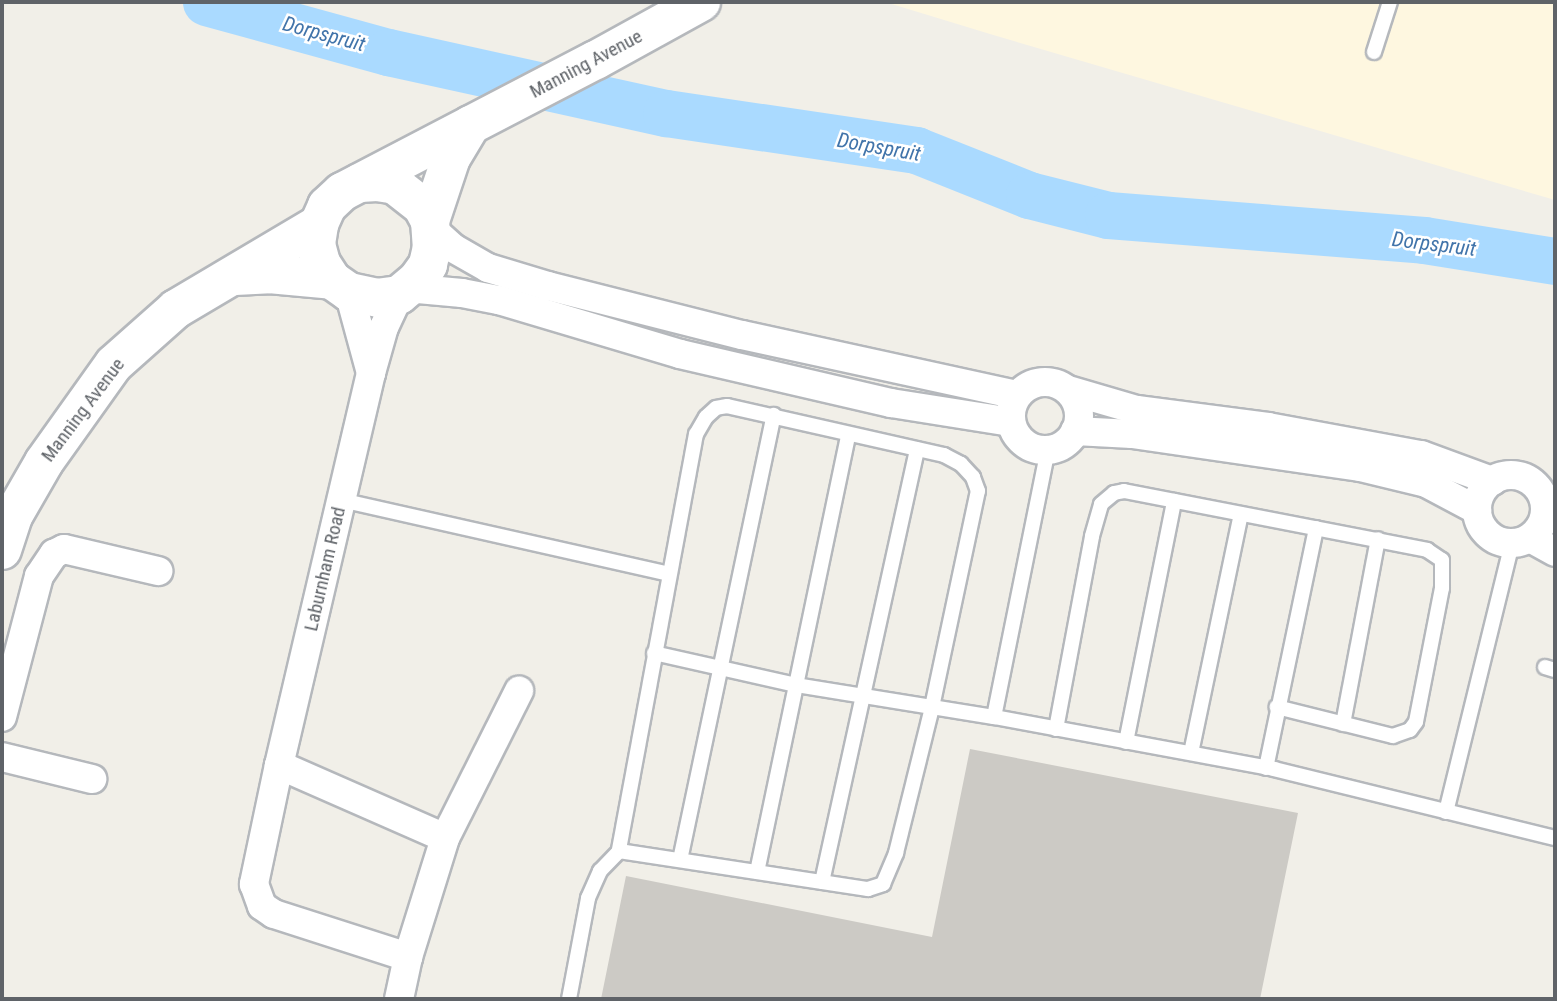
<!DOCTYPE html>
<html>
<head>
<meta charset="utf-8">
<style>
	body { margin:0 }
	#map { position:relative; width:1557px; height:1001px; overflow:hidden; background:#f1efe8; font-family:"Roboto Condensed",sans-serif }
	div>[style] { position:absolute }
	.commercial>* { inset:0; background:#fef7e0 }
	.river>* { height:47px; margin:-23.5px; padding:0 23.5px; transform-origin:23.5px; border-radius:23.5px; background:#aadaff }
	.building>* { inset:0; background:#cccac5 }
	.roads { filter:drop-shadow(2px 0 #b5b8bc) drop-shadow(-2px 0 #b5b8bc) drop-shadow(0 2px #b5b8bc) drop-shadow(0 -2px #b5b8bc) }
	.lane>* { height:14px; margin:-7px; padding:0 7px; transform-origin:7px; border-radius:7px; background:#fff }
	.street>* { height:28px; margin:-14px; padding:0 14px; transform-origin:14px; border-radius:14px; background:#fff }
	.street>.ring { margin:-14px; padding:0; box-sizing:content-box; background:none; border:28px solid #fff; border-radius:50% }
	.secondary>* { height:38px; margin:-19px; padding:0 19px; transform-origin:19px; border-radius:19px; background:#fff }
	span { translate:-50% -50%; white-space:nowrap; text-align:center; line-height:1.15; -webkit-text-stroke:5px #fff; paint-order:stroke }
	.street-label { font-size:19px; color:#5f6368 }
	.water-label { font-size:21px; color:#4174aa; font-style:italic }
	.frame { position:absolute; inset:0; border:4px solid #5f6368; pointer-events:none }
</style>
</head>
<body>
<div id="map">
	<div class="commercial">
		<div style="clip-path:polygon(885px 2px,1555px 2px,1555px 200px,990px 34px)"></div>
	</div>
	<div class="river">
		<div style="left:206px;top:2px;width:189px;rotate:15.4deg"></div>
		<div style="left:388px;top:52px;width:285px;rotate:12.4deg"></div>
		<div style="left:666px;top:113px;width:253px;rotate:8.4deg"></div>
		<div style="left:916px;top:150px;width:122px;rotate:21.7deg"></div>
		<div style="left:1029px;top:195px;width:81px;rotate:14.2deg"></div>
		<div style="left:1108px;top:215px;width:317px;rotate:4.5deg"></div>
		<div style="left:1424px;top:240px;width:133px;rotate:9.1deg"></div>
	</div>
	<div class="building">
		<div style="clip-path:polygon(970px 749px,1298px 813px,1260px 999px,601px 999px,626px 876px,932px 937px)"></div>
	</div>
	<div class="roads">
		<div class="lane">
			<div style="left:1374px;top:52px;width:52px;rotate:-72.3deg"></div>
			<div style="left:341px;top:500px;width:336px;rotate:12.7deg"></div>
			<div style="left:654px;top:653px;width:146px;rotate:12.7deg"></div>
			<div style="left:796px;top:685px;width:201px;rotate:9.2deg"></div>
			<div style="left:994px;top:717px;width:285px;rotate:10.5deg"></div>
			<div style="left:1274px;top:769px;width:289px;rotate:13.8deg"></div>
			<div style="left:1545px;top:667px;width:10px;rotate:17deg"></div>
			<div style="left:994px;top:717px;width:273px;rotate:-78.6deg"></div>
			<div style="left:1343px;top:724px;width:188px;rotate:-79.3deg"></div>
			<div style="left:1056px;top:729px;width:196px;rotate:-79.4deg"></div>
			<div style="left:1092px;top:536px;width:33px;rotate:-74deg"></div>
			<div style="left:1101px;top:504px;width:17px;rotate:-40deg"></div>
			<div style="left:1114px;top:493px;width:10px;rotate:-11deg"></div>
			<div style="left:1124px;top:491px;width:309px;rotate:11deg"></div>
			<div style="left:1427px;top:550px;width:18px;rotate:34deg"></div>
			<div style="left:1442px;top:560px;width:28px;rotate:90deg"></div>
			<div style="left:1442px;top:588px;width:136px;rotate:101deg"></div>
			<div style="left:1416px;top:722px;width:10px;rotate:127deg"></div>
			<div style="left:1410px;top:730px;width:18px;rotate:161deg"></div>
			<div style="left:1393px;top:736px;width:120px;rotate:-166deg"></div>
			<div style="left:1126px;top:742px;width:246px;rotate:-78.7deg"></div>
			<div style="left:1191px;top:753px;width:244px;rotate:-78.2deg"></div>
			<div style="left:1266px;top:768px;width:245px;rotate:-78.2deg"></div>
			<div style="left:1446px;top:812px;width:277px;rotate:-76.2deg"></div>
			<div style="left:680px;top:860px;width:455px;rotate:-78.1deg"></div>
			<div style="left:757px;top:872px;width:446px;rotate:-78.2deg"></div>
			<div style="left:822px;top:882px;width:443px;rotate:-77.6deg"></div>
			<div style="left:569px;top:999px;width:103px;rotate:-79.3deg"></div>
			<div style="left:588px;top:898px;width:30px;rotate:-66deg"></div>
			<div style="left:600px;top:871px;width:28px;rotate:-46deg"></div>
			<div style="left:619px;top:851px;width:252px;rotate:8.7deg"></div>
			<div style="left:868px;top:889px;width:16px;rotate:-18deg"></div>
			<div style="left:883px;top:884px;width:34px;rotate:-67deg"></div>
			<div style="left:896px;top:853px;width:150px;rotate:-76.1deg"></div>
			<div style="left:932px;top:707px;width:221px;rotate:-78deg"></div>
			<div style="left:978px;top:491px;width:15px;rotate:-110deg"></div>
			<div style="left:973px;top:477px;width:18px;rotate:-133deg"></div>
			<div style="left:961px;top:464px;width:19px;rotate:-152deg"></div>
			<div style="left:944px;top:455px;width:222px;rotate:-167.3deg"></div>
			<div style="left:727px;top:406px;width:11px;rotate:170deg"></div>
			<div style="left:716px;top:408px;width:13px;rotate:138deg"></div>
			<div style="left:706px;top:417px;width:20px;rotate:120deg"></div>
			<div style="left:696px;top:434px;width:424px;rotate:100.5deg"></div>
		</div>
		<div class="street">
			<div style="left:432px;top:229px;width:28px;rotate:42deg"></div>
			<div style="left:453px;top:248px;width:40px;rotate:29.7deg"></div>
			<div style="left:488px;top:268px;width:63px;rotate:16.7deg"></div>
			<div style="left:548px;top:286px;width:200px;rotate:14.2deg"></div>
			<div style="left:742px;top:335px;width:282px;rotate:12.3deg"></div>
			<div style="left:407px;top:288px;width:55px;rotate:5.2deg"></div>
			<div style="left:462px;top:293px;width:38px;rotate:11deg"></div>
			<div style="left:499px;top:300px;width:189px;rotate:16.6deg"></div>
			<div style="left:680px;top:354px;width:217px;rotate:13.1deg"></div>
			<div style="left:891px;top:403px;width:121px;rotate:9deg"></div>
			<div style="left:349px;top:292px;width:84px;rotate:74.8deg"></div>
			<div style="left:399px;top:295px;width:35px;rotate:115deg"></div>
			<div style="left:384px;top:327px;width:48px;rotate:105.8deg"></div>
			<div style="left:371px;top:373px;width:403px;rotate:103.2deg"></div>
			<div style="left:279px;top:765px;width:122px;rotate:101.9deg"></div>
			<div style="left:254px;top:884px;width:23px;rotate:70deg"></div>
			<div style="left:262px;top:906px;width:14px;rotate:34deg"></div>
			<div style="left:274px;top:914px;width:141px;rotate:17.8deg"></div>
			<div class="ring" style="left:1011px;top:382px;width:40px;height:40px"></div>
			<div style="left:1068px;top:390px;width:72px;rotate:16.2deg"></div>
			<div style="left:1137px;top:410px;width:132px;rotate:7.4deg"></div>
			<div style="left:1268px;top:427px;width:156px;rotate:10.4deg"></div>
			<div style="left:1421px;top:455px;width:76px;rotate:20.1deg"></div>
			<div style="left:1075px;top:431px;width:57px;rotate:3deg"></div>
			<div style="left:1132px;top:434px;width:230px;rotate:8.2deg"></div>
			<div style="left:1360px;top:467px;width:68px;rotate:13.6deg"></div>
			<div style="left:1426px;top:483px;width:58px;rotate:27.9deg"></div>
			<div class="ring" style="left:1477px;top:475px;width:40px;height:40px"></div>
			<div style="left:1530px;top:538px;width:29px;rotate:29deg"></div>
			<div style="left:2px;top:717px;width:146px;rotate:-75.3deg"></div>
			<div style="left:39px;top:576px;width:27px;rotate:-56deg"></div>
			<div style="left:54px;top:554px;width:11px;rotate:-27deg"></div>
			<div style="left:64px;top:549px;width:97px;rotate:13.2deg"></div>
			<div style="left:2px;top:757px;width:93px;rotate:13.7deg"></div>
			<div style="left:279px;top:765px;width:181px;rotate:23.7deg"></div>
			<div style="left:399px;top:999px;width:43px;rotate:-77.9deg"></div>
			<div style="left:408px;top:957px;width:125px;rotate:-72.7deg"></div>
			<div style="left:445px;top:838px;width:165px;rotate:-63.3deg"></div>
		</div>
		<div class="secondary">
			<div style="left:360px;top:183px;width:17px;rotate:-3deg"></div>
			<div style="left:377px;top:182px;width:18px;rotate:9deg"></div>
			<div style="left:395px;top:185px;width:34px;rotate:38deg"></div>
			<div style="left:422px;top:206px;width:17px;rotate:62deg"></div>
			<div style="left:430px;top:221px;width:26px;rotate:86deg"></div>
			<div style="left:432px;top:247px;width:18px;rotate:103deg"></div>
			<div style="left:428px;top:265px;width:19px;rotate:126deg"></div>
			<div style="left:417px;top:280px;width:23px;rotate:140deg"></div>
			<div style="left:399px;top:295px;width:21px;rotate:172deg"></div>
			<div style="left:378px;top:298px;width:30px;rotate:-168deg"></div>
			<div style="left:349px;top:292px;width:21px;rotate:-145deg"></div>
			<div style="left:332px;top:280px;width:20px;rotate:-123deg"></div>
			<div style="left:321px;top:263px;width:20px;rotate:-105deg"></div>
			<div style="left:316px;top:244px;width:20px;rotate:-81deg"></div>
			<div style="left:319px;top:224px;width:20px;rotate:-66deg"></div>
			<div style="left:327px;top:206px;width:21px;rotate:-43deg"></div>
			<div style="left:342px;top:192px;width:286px;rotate:-27.5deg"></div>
			<div style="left:596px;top:60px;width:120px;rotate:-28.9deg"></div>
			<div style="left:430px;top:221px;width:66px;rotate:-71.6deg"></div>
			<div style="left:451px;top:158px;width:39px;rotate:-59deg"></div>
			<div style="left:235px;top:276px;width:34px;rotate:-3deg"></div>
			<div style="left:269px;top:274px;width:63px;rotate:5.4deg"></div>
			<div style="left:2px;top:550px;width:36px;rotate:-72deg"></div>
			<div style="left:13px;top:516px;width:62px;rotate:-60.1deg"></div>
			<div style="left:44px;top:462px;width:120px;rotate:-54.5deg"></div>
			<div style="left:114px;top:364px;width:83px;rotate:-41.6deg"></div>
			<div style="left:176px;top:309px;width:166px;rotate:-30.7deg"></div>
		</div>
	</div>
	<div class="street-label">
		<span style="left:586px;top:64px;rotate:-28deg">Manning Avenue</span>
		<span style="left:83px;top:410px;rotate:-53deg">Manning Avenue</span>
		<span style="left:325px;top:569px;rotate:-77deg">Laburnham Road</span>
	</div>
	<div class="water-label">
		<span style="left:324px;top:34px;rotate:15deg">Dorpspruit</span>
		<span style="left:879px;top:147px;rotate:10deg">Dorpspruit</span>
		<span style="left:1434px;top:244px;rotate:7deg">Dorpspruit</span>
	</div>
	<div class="frame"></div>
</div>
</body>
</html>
